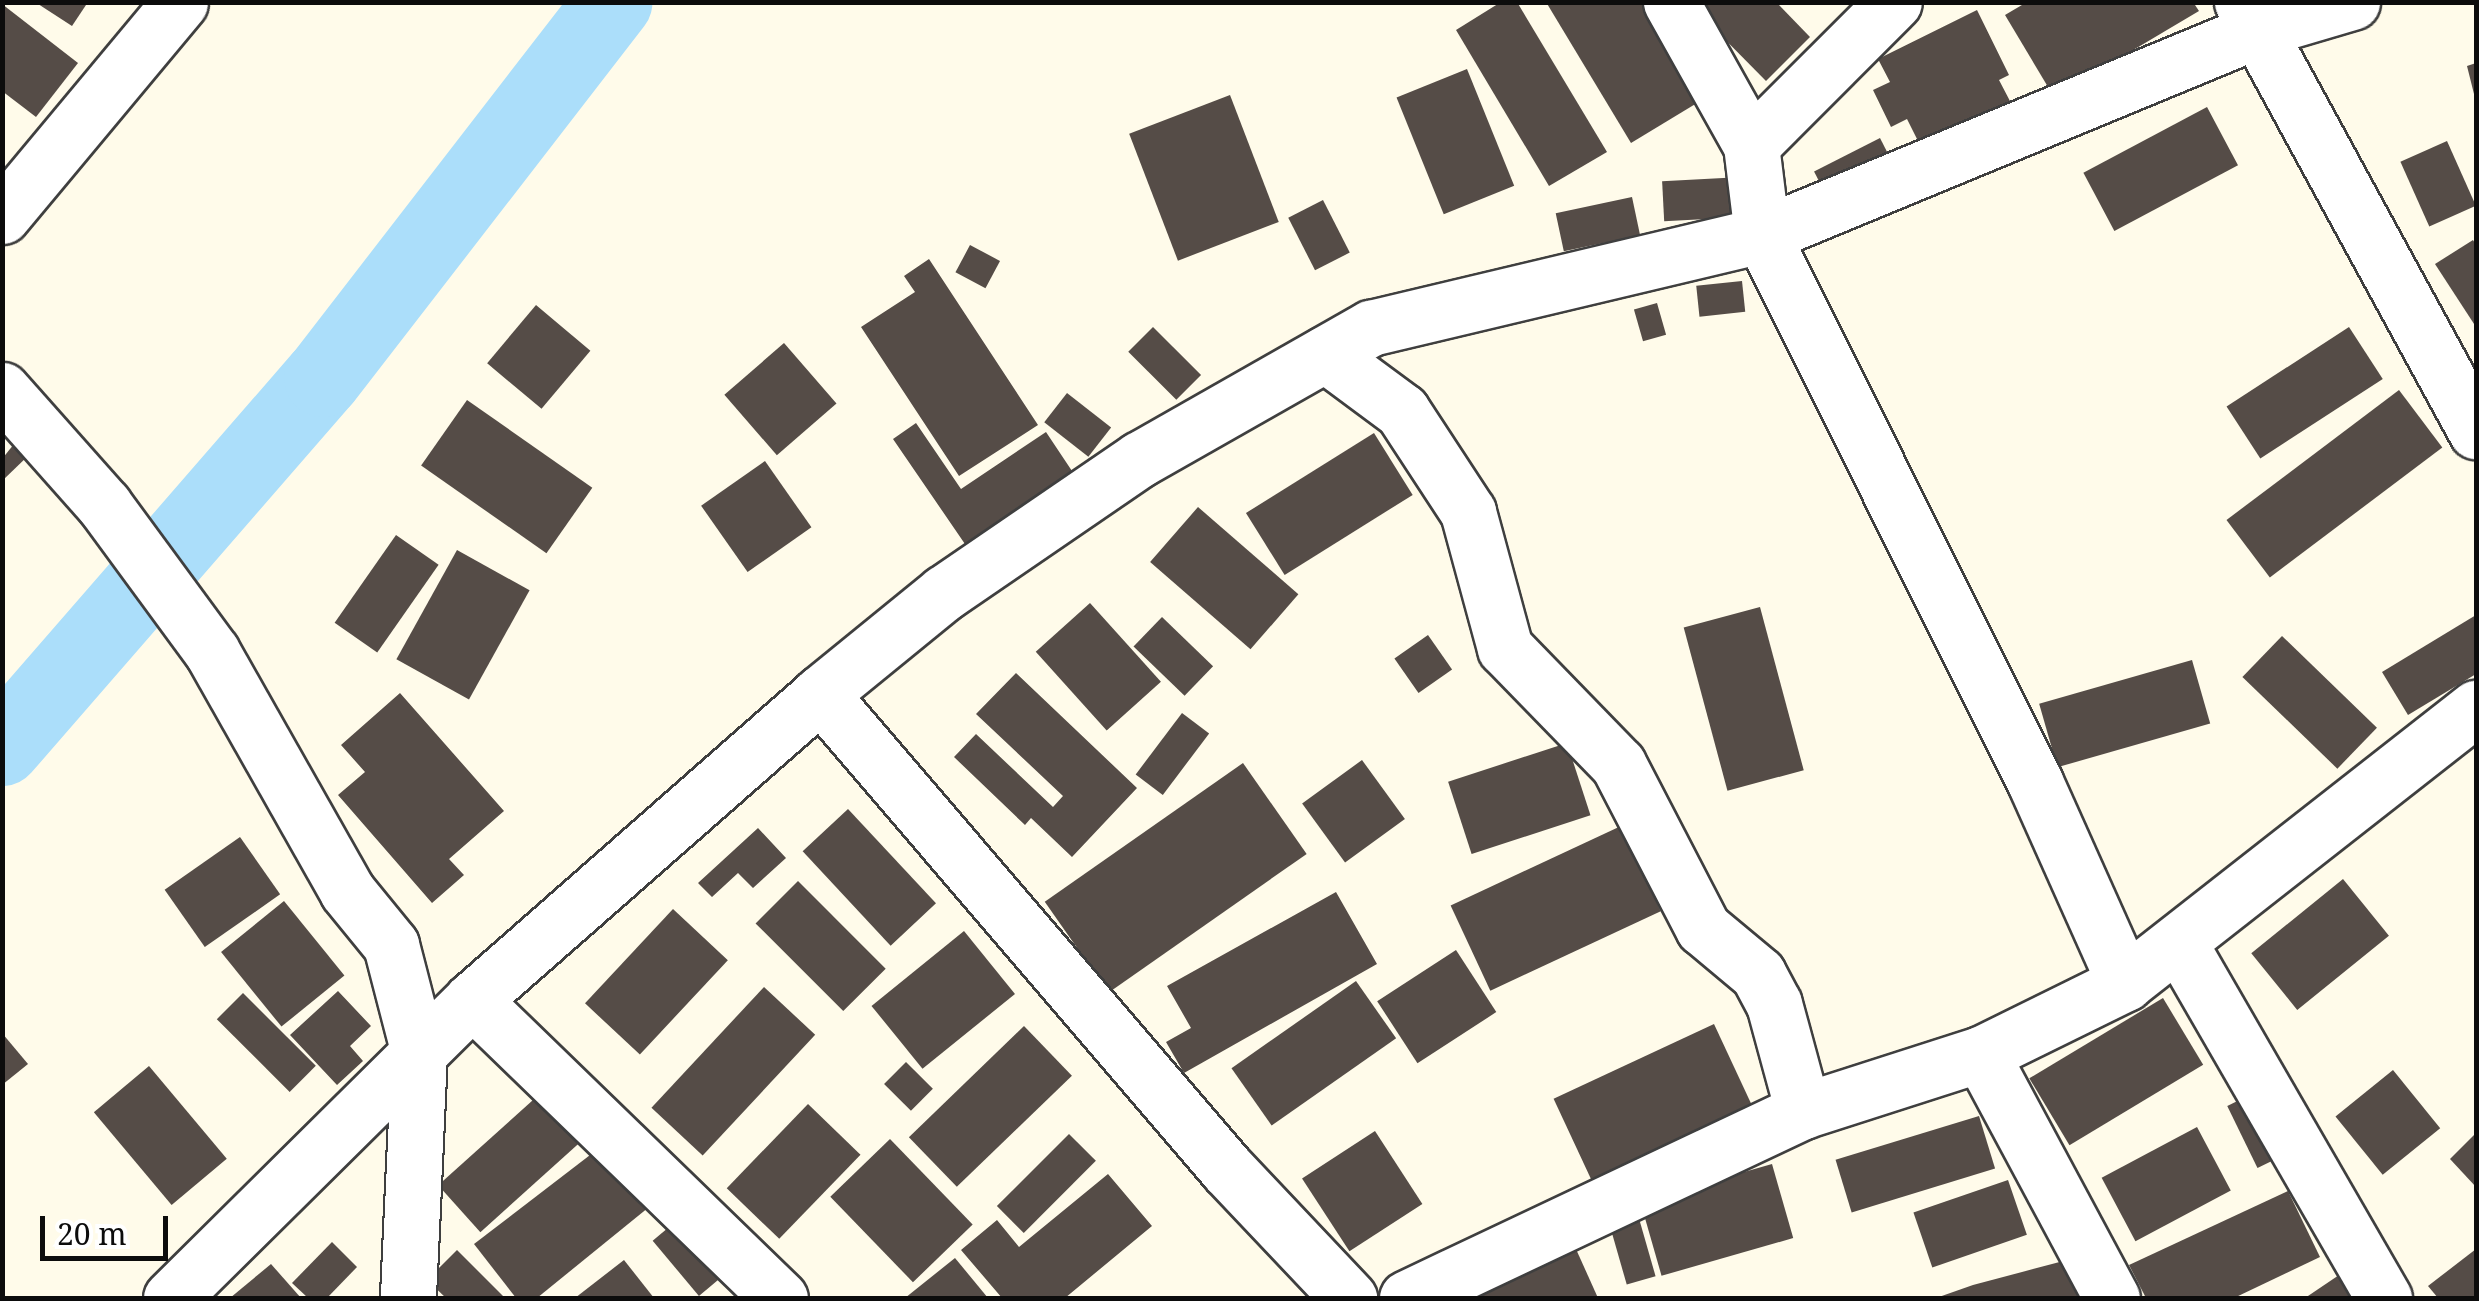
<!DOCTYPE html>
<html>
<head>
<meta charset="utf-8">
<style>
	body { margin:0 }
	#map { position:relative; width:2479px; height:1301px; overflow:hidden; background:#fffbea; font-family:"Noto Serif",serif }
	div>[style] { position:absolute }
	.river>* { height:78px; margin:-39px; padding:0 39px; transform-origin:39px; border-radius:39px; background:#abdefa }
	.building>* { inset:0; background:#554c47; transform-origin:0 0 }
	.roads { filter:drop-shadow(2px 0 #3f3f3f) drop-shadow(-2px 0 #3f3f3f) drop-shadow(0 2px #3f3f3f) drop-shadow(0 -2px #3f3f3f) }
	.minor>* { height:55px; margin:-27.5px; padding:0 27.5px; transform-origin:27.5px; border-radius:27.5px; background:#fff }
	span { translate:-50% -50%; white-space:nowrap; text-align:center; line-height:1.15; -webkit-text-stroke:10px #fff; paint-order:stroke }
	.frame { position:absolute; inset:0; border:5px solid #0c0c0c; pointer-events:none }
	.scale { position:absolute; left:40px; top:1216px; width:128px; height:45px; box-sizing:border-box; border:5px solid #0c0c0c; border-top:0; padding-left:12px; font-size:30px; line-height:35px; white-space:nowrap; color:#0c0c0c; -webkit-text-stroke:8px #fff; paint-order:stroke }
</style>
</head>
<body>
<div id="map">
	<div class="river">
		<div style="left:2px;top:747px;width:489px;rotate:-49deg"></div>
		<div style="left:323px;top:378px;width:475px;rotate:-52.3deg"></div>
	</div>
	<div class="building">
		<div style="clip-path:polygon(35px 2px,88px 2px,72px 26px)"></div>
		<div style="clip-path:polygon(1501px 2px,1517px 2px,1607px 152px,1549px 186px,1456px 30px)"></div>
		<div style="clip-path:polygon(1546px 2px,1643px 2px,1702px 100px,1631px 143px)"></div>
		<div style="clip-path:polygon(1688px 2px,1776px 2px,1810px 37px,1766px 81px)"></div>
		<div style="clip-path:polygon(2027px 2px,2193px 2px,2199px 11px,2054px 97px,2005px 15px)"></div>
		<div style="clip-path:polygon(2px 4px,78px 63px,36px 117px,2px 91px)"></div>
		<div style="clip-path:polygon(1977px 10px,2009px 75px,1999px 80px,2011px 103px,1921px 147px,1907px 119px,1891px 127px,1873px 90px,1890px 82px,1878px 59px)"></div>
		<div style="clip-path:polygon(2476px 63px,2476px 98px,2475px 98px,2467px 66px)"></div>
		<div style="left:1467px;top:69px;width:126px;height:76px;rotate:68deg"></div>
		<div style="left:1230px;top:95px;width:136px;height:108px;rotate:69deg"></div>
		<div style="left:2207px;top:107px;width:66px;height:140px;rotate:62deg"></div>
		<div style="left:1880px;top:138px;width:37px;height:74px;rotate:63deg"></div>
		<div style="left:2447px;top:141px;width:71px;height:51px;rotate:66deg"></div>
		<div style="left:1742px;top:177px;width:40px;height:80px;rotate:87deg"></div>
		<div style="left:1632px;top:197px;width:39px;height:78px;rotate:78deg"></div>
		<div style="left:1323px;top:200px;width:59px;height:39px;rotate:63deg"></div>
		<div style="clip-path:polygon(2473px 240px,2476px 245px,2476px 327px,2435px 264px)"></div>
		<div style="left:970px;top:245px;width:34px;height:31px;rotate:28deg"></div>
		<div style="clip-path:polygon(929px 259px,1038px 425px,959px 476px,861px 327px,915px 292px,904px 276px)"></div>
		<div style="left:1742px;top:281px;width:31px;height:46px;rotate:84deg"></div>
		<div style="left:1657px;top:303px;width:33px;height:24px;rotate:74deg"></div>
		<div style="left:536px;top:305px;width:71px;height:76px;rotate:40deg"></div>
		<div style="left:1153px;top:327px;width:68px;height:35px;rotate:45deg"></div>
		<div style="left:2349px;top:327px;width:62px;height:146px;rotate:57deg"></div>
		<div style="left:784px;top:343px;width:80px;height:79px;rotate:49deg"></div>
		<div style="left:2399px;top:390px;width:72px;height:216px;rotate:53deg"></div>
		<div style="left:1067px;top:393px;width:56px;height:37px;rotate:38deg"></div>
		<div style="left:467px;top:400px;width:153px;height:80px;rotate:35deg"></div>
		<div style="clip-path:polygon(916px 423px,961px 489px,1046px 432px,1074px 474px,967px 547px,893px 439px)"></div>
		<div style="left:1374px;top:433px;width:73px;height:151px;rotate:58deg"></div>
		<div style="clip-path:polygon(14px 444px,30px 454px,2px 481px,2px 459px)"></div>
		<div style="left:765px;top:461px;width:81px;height:78px;rotate:55deg"></div>
		<div style="left:1198px;top:507px;width:133px;height:73px;rotate:41deg"></div>
		<div style="left:396px;top:535px;width:52px;height:107px;rotate:35deg"></div>
		<div style="left:457px;top:550px;width:83px;height:125px;rotate:29deg"></div>
		<div style="left:1090px;top:603px;width:106px;height:73px;rotate:48deg"></div>
		<div style="left:1760px;top:607px;width:169px;height:79px;rotate:75deg"></div>
		<div style="clip-path:polygon(2476px 615px,2476px 674px,2408px 715px,2382px 672px)"></div>
		<div style="left:1162px;top:617px;width:71px;height:41px;rotate:44deg"></div>
		<div style="left:1428px;top:635px;width:42px;height:41px;rotate:55deg"></div>
		<div style="left:2282px;top:636px;width:132px;height:57px;rotate:44deg"></div>
		<div style="left:2192px;top:660px;width:66px;height:159px;rotate:74deg"></div>
		<div style="clip-path:polygon(1016px 673px,1137px 788px,1072px 857px,1031px 818px,1025px 825px,954px 757px,976px 734px,1053px 807px,1063px 796px,976px 714px)"></div>
		<div style="clip-path:polygon(400px 693px,504px 811px,449px 859px,464px 875px,432px 903px,338px 795px,365px 772px,341px 745px)"></div>
		<div style="left:1182px;top:713px;width:34px;height:77px;rotate:37deg"></div>
		<div style="left:1567px;top:743px;width:76px;height:125px;rotate:72deg"></div>
		<div style="left:1362px;top:760px;width:73px;height:74px;rotate:54deg"></div>
		<div style="left:1243px;top:763px;width:111px;height:242px;rotate:55deg"></div>
		<div style="left:848px;top:809px;width:129px;height:62px;rotate:47deg"></div>
		<div style="left:1621px;top:826px;width:94px;height:188px;rotate:65deg"></div>
		<div style="clip-path:polygon(758px 828px,786px 858px,753px 888px,738px 873px,712px 897px,698px 883px)"></div>
		<div style="left:240px;top:837px;width:70px;height:92px;rotate:55deg"></div>
		<div style="left:2343px;top:879px;width:73px;height:118px;rotate:51deg"></div>
		<div style="left:798px;top:881px;width:124px;height:60px;rotate:45deg"></div>
		<div style="clip-path:polygon(1336px 892px,1377px 964px,1184px 1073px,1166px 1042px,1191px 1028px,1167px 986px)"></div>
		<div style="left:284px;top:901px;width:96px;height:81px;rotate:51deg"></div>
		<div style="left:673px;top:909px;width:75px;height:129px;rotate:43deg"></div>
		<div style="left:964px;top:931px;width:81px;height:119px;rotate:51deg"></div>
		<div style="left:1456px;top:950px;width:74px;height:94px;rotate:57deg"></div>
		<div style="left:1356px;top:981px;width:70px;height:152px;rotate:55deg"></div>
		<div style="left:764px;top:987px;width:70px;height:165px;rotate:43deg"></div>
		<div style="clip-path:polygon(338px 991px,371px 1026px,350px 1046px,363px 1061px,337px 1085px,290px 1035px)"></div>
		<div style="left:243px;top:993px;width:103px;height:37px;rotate:45deg"></div>
		<div style="left:2163px;top:998px;width:78px;height:156px;rotate:59deg"></div>
		<div style="left:1714px;top:1024px;width:91px;height:177px;rotate:65deg"></div>
		<div style="left:1024px;top:1026px;width:69px;height:160px;rotate:46deg"></div>
		<div style="clip-path:polygon(2px 1033px,28px 1064px,2px 1085px)"></div>
		<div style="left:906px;top:1062px;width:38px;height:31px;rotate:45deg"></div>
		<div style="left:149px;top:1066px;width:121px;height:72px;rotate:50deg"></div>
		<div style="left:2393px;top:1070px;width:75px;height:74px;rotate:51deg"></div>
		<div style="left:543px;top:1091px;width:63px;height:141px;rotate:48deg"></div>
		<div style="left:2256px;top:1092px;width:69px;height:32px;rotate:64deg"></div>
		<div style="left:808px;top:1104px;width:73px;height:117px;rotate:44deg"></div>
		<div style="left:1979px;top:1116px;width:55px;height:150px;rotate:73deg"></div>
		<div style="left:2197px;top:1127px;width:72px;height:108px;rotate:62deg"></div>
		<div style="left:1375px;top:1131px;width:87px;height:87px;rotate:57deg"></div>
		<div style="clip-path:polygon(2476px 1133px,2476px 1187px,2450px 1159px)"></div>
		<div style="left:1069px;top:1134px;width:38px;height:102px;rotate:45deg"></div>
		<div style="left:890px;top:1139px;width:119px;height:83px;rotate:46deg"></div>
		<div style="clip-path:polygon(607px 1142px,654px 1203px,537px 1298px,516px 1298px,474px 1244px)"></div>
		<div style="left:1772px;top:1164px;width:77px;height:137px;rotate:74deg"></div>
		<div style="clip-path:polygon(1108px 1174px,1152px 1226px,1065px 1298px,1002px 1298px,961px 1250px,997px 1220px,1019px 1247px)"></div>
		<div style="left:2008px;top:1180px;width:58px;height:100px;rotate:71deg"></div>
		<div style="clip-path:polygon(2288px 1191px,2320px 1257px,2234px 1298px,2146px 1298px,2129px 1265px)"></div>
		<div style="left:1636px;top:1208px;width:71px;height:30px;rotate:74deg"></div>
		<div style="left:681px;top:1217px;width:72px;height:37px;rotate:50deg"></div>
		<div style="clip-path:polygon(1571px 1238px,1598px 1298px,1442px 1298px)"></div>
		<div style="clip-path:polygon(332px 1242px,357px 1267px,327px 1298px,308px 1298px,292px 1283px)"></div>
		<div style="clip-path:polygon(2476px 1249px,2476px 1298px,2438px 1298px,2428px 1286px)"></div>
		<div style="clip-path:polygon(457px 1250px,505px 1298px,446px 1298px,427px 1280px)"></div>
		<div style="clip-path:polygon(955px 1258px,988px 1298px,905px 1298px)"></div>
		<div style="clip-path:polygon(2071px 1259px,2082px 1298px,1936px 1298px,1973px 1285px)"></div>
		<div style="clip-path:polygon(624px 1260px,654px 1298px,575px 1298px)"></div>
		<div style="clip-path:polygon(271px 1264px,301px 1298px,230px 1298px)"></div>
		<div style="clip-path:polygon(2345px 1271px,2363px 1298px,2305px 1298px)"></div>
	</div>
	<div class="roads">
		<div class="minor">
			<div style="left:1671px;top:2px;width:164px;rotate:60.8deg"></div>
			<div style="left:1751px;top:145px;width:91px;rotate:83deg"></div>
			<div style="left:1762px;top:235px;width:611px;rotate:63.48deg"></div>
			<div style="left:2035px;top:782px;width:220px;rotate:65.9deg"></div>
			<div style="left:2242px;top:2px;width:489px;rotate:61.4deg"></div>
			<div style="left:1751px;top:145px;width:202px;rotate:-45deg"></div>
			<div style="left:2px;top:216px;width:278px;rotate:-50.2deg"></div>
			<div style="left:1325px;top:354px;width:96px;rotate:36.5deg"></div>
			<div style="left:1402px;top:411px;width:121px;rotate:56.8deg"></div>
			<div style="left:1468px;top:512px;width:141px;rotate:74.8deg"></div>
			<div style="left:1505px;top:648px;width:162px;rotate:45.8deg"></div>
			<div style="left:1618px;top:764px;width:185px;rotate:62.6deg"></div>
			<div style="left:1703px;top:928px;width:72px;rotate:39.9deg"></div>
			<div style="left:1758px;top:974px;width:34px;rotate:62deg"></div>
			<div style="left:1774px;top:1004px;width:111px;rotate:74.8deg"></div>
			<div style="left:2px;top:390px;width:154px;rotate:48.4deg"></div>
			<div style="left:104px;top:505px;width:182px;rotate:53.7deg"></div>
			<div style="left:212px;top:652px;width:274px;rotate:60.5deg"></div>
			<div style="left:347px;top:891px;width:70px;rotate:50.8deg"></div>
			<div style="left:391px;top:945px;width:112px;rotate:75.5deg"></div>
			<div style="left:419px;top:1053px;width:245px;rotate:92.6deg"></div>
			<div style="left:820px;top:694px;width:626px;rotate:49.41deg"></div>
			<div style="left:1227px;top:1169px;width:178px;rotate:46.6deg"></div>
			<div style="left:2179px;top:943px;width:410px;rotate:60deg"></div>
			<div style="left:472px;top:1000px;width:429px;rotate:44.1deg"></div>
			<div style="left:1981px;top:1054px;width:277px;rotate:61.8deg"></div>
			<div style="left:171px;top:1298px;width:424px;rotate:-44.7deg"></div>
			<div style="left:472px;top:1000px;width:463px;rotate:-41.3deg"></div>
			<div style="left:820px;top:694px;width:160px;rotate:-39.2deg"></div>
			<div style="left:944px;top:593px;width:237px;rotate:-34.4deg"></div>
			<div style="left:1140px;top:459px;width:266px;rotate:-29.6deg"></div>
			<div style="left:1371px;top:328px;width:402px;rotate:-13.4deg"></div>
			<div style="left:1762px;top:235px;width:539px;rotate:-22.47deg"></div>
			<div style="left:2260px;top:29px;width:96px;rotate:-16.4deg"></div>
			<div style="left:1407px;top:1298px;width:438px;rotate:-25.3deg"></div>
			<div style="left:1803px;top:1111px;width:187px;rotate:-17.8deg"></div>
			<div style="left:1981px;top:1054px;width:161px;rotate:-26.2deg"></div>
			<div style="left:2125px;top:983px;width:446px;rotate:-38.1deg"></div>
		</div>
	</div>
	<div class="frame"></div>
	<div class="scale">20 m</div>
</div>
</body>
</html>
